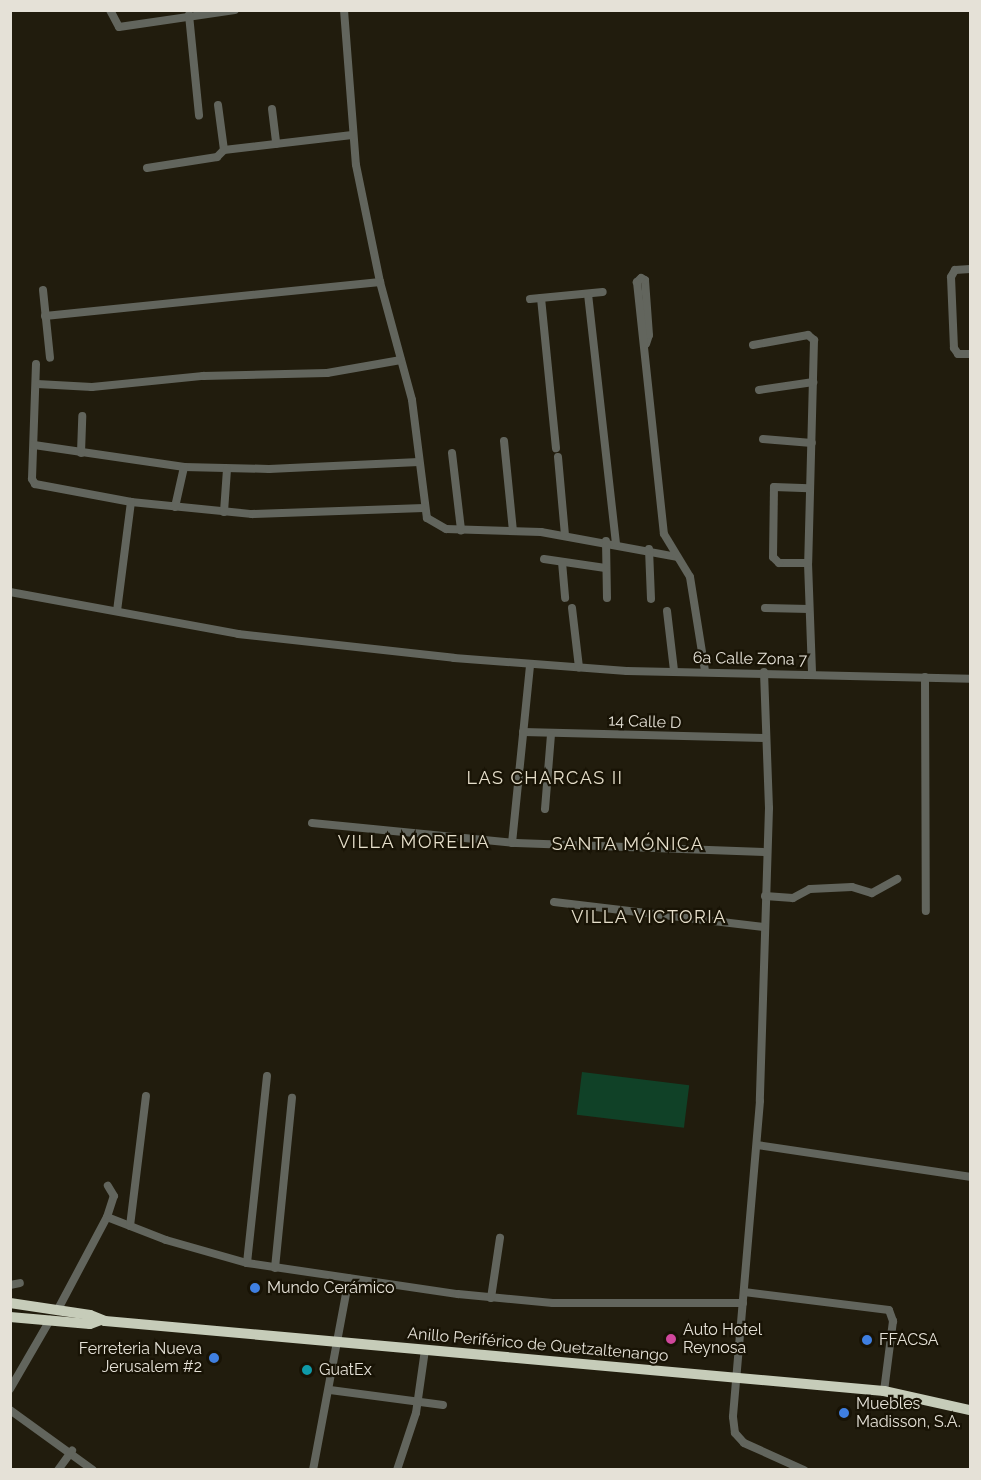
<!DOCTYPE html>
<html>
<head>
<meta charset="utf-8">
<style>
	body { margin:0 }
	#map { position:relative; width:981px; height:1480px; overflow:hidden; background:#211c0d; font-family:Raleway,sans-serif }
	div>[style] { position:absolute }
	.green>* { inset:0; background:#104127; transform-origin:0 0 }
	.minor>* { height:8px; margin:-4px; padding:0 4px; transform-origin:4px; border-radius:4px; background:#62655d }
	.highway>* { height:10px; margin:-5px; padding:0 5px; transform-origin:5px; border-radius:5px; background:#c6ccb9 }
	.dots>* { width:16px; height:16px; translate:-50% -50%; box-sizing:border-box; border:3px solid #181305; border-radius:50% }
	span { translate:-50% -50%; white-space:nowrap; text-align:center; line-height:1.15; -webkit-text-stroke:4.5px #181305; paint-order:stroke }
	.street-label { font-size:16px; color:#e5e1d7 }
	.poi-label { font-size:16px; color:#e5e1d7 }
	.left { translate:0 -50%; text-align:left }
	.right { translate:-100% -50%; text-align:right }
	.neighbourhood-label { font-size:18px; color:#e6dfcb; letter-spacing:1.5px }
	.frame { position:absolute; inset:0; border:12px solid #e5e1d7; pointer-events:none }
</style>
</head>
<body>
<div id="map">
	<div class="green">
		<div style="left:582px;top:1072px;width:108px;height:43px;rotate:7deg"></div>
	</div>
	<div class="minor">
		<div style="left:110px;top:10px;width:19px;rotate:62deg"></div>
		<div style="left:119px;top:27px;width:117px;rotate:-8.3deg"></div>
		<div style="left:344px;top:10px;width:155px;rotate:85.6deg"></div>
		<div style="left:356px;top:165px;width:119px;rotate:78.4deg"></div>
		<div style="left:380px;top:282px;width:122px;rotate:74.8deg"></div>
		<div style="left:412px;top:400px;width:119px;rotate:82.8deg"></div>
		<div style="left:427px;top:518px;width:22px;rotate:30deg"></div>
		<div style="left:446px;top:529px;width:95px;rotate:1.8deg"></div>
		<div style="left:541px;top:532px;width:138px;rotate:10.4deg"></div>
		<div style="left:189px;top:15px;width:101px;rotate:84.3deg"></div>
		<div style="left:218px;top:105px;width:45px;rotate:82.4deg"></div>
		<div style="left:272px;top:109px;width:35px;rotate:83deg"></div>
		<div style="left:147px;top:168px;width:71px;rotate:-8.9deg"></div>
		<div style="left:217px;top:157px;width:10px;rotate:-45deg"></div>
		<div style="left:224px;top:150px;width:129px;rotate:-6.7deg"></div>
		<div style="left:970px;top:269px;width:15px;rotate:176deg"></div>
		<div style="left:955px;top:270px;width:8px;rotate:120deg"></div>
		<div style="left:951px;top:277px;width:71px;rotate:87.6deg"></div>
		<div style="left:954px;top:348px;width:7px;rotate:56deg"></div>
		<div style="left:958px;top:354px;width:12px"></div>
		<div style="left:43px;top:290px;width:68px;rotate:84.1deg"></div>
		<div style="left:588px;top:294px;width:251px;rotate:83.6deg"></div>
		<div style="left:541px;top:298px;width:151px;rotate:84.3deg"></div>
		<div style="left:530px;top:299px;width:73px;rotate:-5.5deg"></div>
		<div style="left:45px;top:316px;width:337px;rotate:-5.8deg"></div>
		<div style="left:646px;top:344px;width:9px;rotate:-72deg"></div>
		<div style="left:649px;top:335px;width:55px;rotate:-94.2deg"></div>
		<div style="left:645px;top:280px;width:4px;rotate:-153deg"></div>
		<div style="left:641px;top:278px;width:6px;rotate:135deg"></div>
		<div style="left:637px;top:282px;width:253px;rotate:83.9deg"></div>
		<div style="left:664px;top:534px;width:50px;rotate:58.8deg"></div>
		<div style="left:690px;top:577px;width:95px;rotate:80.9deg"></div>
		<div style="left:753px;top:345px;width:56px;rotate:-10.3deg"></div>
		<div style="left:808px;top:335px;width:8px;rotate:40deg"></div>
		<div style="left:814px;top:340px;width:223px;rotate:91.5deg"></div>
		<div style="left:808px;top:563px;width:110px;rotate:87.9deg"></div>
		<div style="left:36px;top:364px;width:115px;rotate:92deg"></div>
		<div style="left:32px;top:479px;width:6px;rotate:59deg"></div>
		<div style="left:35px;top:484px;width:98px;rotate:10.6deg"></div>
		<div style="left:131px;top:502px;width:122px;rotate:5.7deg"></div>
		<div style="left:252px;top:514px;width:172px;rotate:-2deg"></div>
		<div style="left:37px;top:384px;width:55px;rotate:3.1deg"></div>
		<div style="left:92px;top:387px;width:112px;rotate:-5.7deg"></div>
		<div style="left:203px;top:376px;width:124px;rotate:-1.4deg"></div>
		<div style="left:327px;top:373px;width:75px;rotate:-10deg"></div>
		<div style="left:759px;top:390px;width:55px;rotate:-8.4deg"></div>
		<div style="left:763px;top:439px;width:49px;rotate:4.7deg"></div>
		<div style="left:504px;top:441px;width:90px;rotate:84.3deg"></div>
		<div style="left:34px;top:445px;width:152px;rotate:8.3deg"></div>
		<div style="left:184px;top:467px;width:85px;rotate:1.3deg"></div>
		<div style="left:269px;top:469px;width:150px;rotate:-2.7deg"></div>
		<div style="left:81px;top:453px;width:37px;rotate:-88deg"></div>
		<div style="left:452px;top:453px;width:78px;rotate:83.3deg"></div>
		<div style="left:558px;top:457px;width:78px;rotate:84.9deg"></div>
		<div style="left:175px;top:507px;width:41px;rotate:-77.3deg"></div>
		<div style="left:224px;top:512px;width:43px;rotate:-86deg"></div>
		<div style="left:606px;top:541px;width:57px;rotate:89deg"></div>
		<div style="left:649px;top:549px;width:50px;rotate:87.7deg"></div>
		<div style="left:544px;top:559px;width:62px;rotate:8.4deg"></div>
		<div style="left:562px;top:562px;width:36px;rotate:85deg"></div>
		<div style="left:808px;top:563px;width:29px;rotate:180deg"></div>
		<div style="left:779px;top:563px;width:8px;rotate:-135deg"></div>
		<div style="left:773px;top:557px;width:70px;rotate:-89.2deg"></div>
		<div style="left:774px;top:487px;width:35px;rotate:2deg"></div>
		<div style="left:10px;top:592px;width:232px;rotate:10.4deg"></div>
		<div style="left:238px;top:634px;width:217px;rotate:6.3deg"></div>
		<div style="left:454px;top:658px;width:173px;rotate:4.3deg"></div>
		<div style="left:627px;top:671px;width:343px;rotate:1.3deg"></div>
		<div style="left:572px;top:608px;width:60px;rotate:83.3deg"></div>
		<div style="left:765px;top:608px;width:44px;rotate:1.3deg"></div>
		<div style="left:117px;top:611px;width:110px;rotate:-82.7deg"></div>
		<div style="left:667px;top:611px;width:60px;rotate:83.3deg"></div>
		<div style="left:764px;top:672px;width:136px;rotate:87.9deg"></div>
		<div style="left:769px;top:808px;width:293px;rotate:91.8deg"></div>
		<div style="left:760px;top:1101px;width:317px;rotate:94.9deg"></div>
		<div style="left:733px;top:1417px;width:16px;rotate:83deg"></div>
		<div style="left:735px;top:1433px;width:13px;rotate:48deg"></div>
		<div style="left:744px;top:1443px;width:66px;rotate:24.2deg"></div>
		<div style="left:925px;top:677px;width:234px;rotate:89.8deg"></div>
		<div style="left:523px;top:732px;width:243px;rotate:1.4deg"></div>
		<div style="left:545px;top:809px;width:75px;rotate:-85.4deg"></div>
		<div style="left:312px;top:823px;width:205px;rotate:5.6deg"></div>
		<div style="left:516px;top:843px;width:251px;rotate:2.1deg"></div>
		<div style="left:512px;top:843px;width:179px;rotate:-84.2deg"></div>
		<div style="left:765px;top:896px;width:28px;rotate:4deg"></div>
		<div style="left:793px;top:898px;width:19px;rotate:-28deg"></div>
		<div style="left:810px;top:889px;width:42px;rotate:-2.7deg"></div>
		<div style="left:852px;top:887px;width:21px;rotate:17deg"></div>
		<div style="left:872px;top:893px;width:29px;rotate:-29deg"></div>
		<div style="left:554px;top:902px;width:211px;rotate:6.8deg"></div>
		<div style="left:757px;top:1145px;width:215px;rotate:8.5deg"></div>
		<div style="left:107px;top:1217px;width:63px;rotate:21.3deg"></div>
		<div style="left:166px;top:1240px;width:84px;rotate:15.9deg"></div>
		<div style="left:247px;top:1263px;width:213px;rotate:8.4deg"></div>
		<div style="left:458px;top:1294px;width:95px;rotate:5.4deg"></div>
		<div style="left:553px;top:1303px;width:190px"></div>
		<div style="left:130px;top:1226px;width:131px;rotate:-83deg"></div>
		<div style="left:247px;top:1263px;width:188px;rotate:-83.9deg"></div>
		<div style="left:275px;top:1268px;width:171px;rotate:-84.3deg"></div>
		<div style="left:10px;top:1285px;width:10px;rotate:-11deg"></div>
		<div style="left:744px;top:1292px;width:146px;rotate:7.1deg"></div>
		<div style="left:889px;top:1310px;width:12px;rotate:70deg"></div>
		<div style="left:893px;top:1321px;width:71px;rotate:97.3deg"></div>
		<div style="left:491px;top:1298px;width:61px;rotate:-81.5deg"></div>
		<div style="left:57px;top:1311px;width:106px;rotate:-62deg"></div>
		<div style="left:107px;top:1217px;width:22px;rotate:-72deg"></div>
		<div style="left:114px;top:1196px;width:12px;rotate:-121deg"></div>
		<div style="left:10px;top:1389px;width:80px;rotate:-59.9deg"></div>
		<div style="left:330px;top:1390px;width:114px;rotate:7.6deg"></div>
		<div style="left:10px;top:1410px;width:102px;rotate:35.9deg"></div>
		<div style="left:58px;top:1470px;width:24px;rotate:-54deg"></div>
		<div style="left:313px;top:1470px;width:195px;rotate:-79.4deg"></div>
		<div style="left:397px;top:1470px;width:60px;rotate:-71.6deg"></div>
		<div style="left:416px;top:1413px;width:64px;rotate:-81.9deg"></div>
	</div>
	<div class="highway">
		<div style="left:10px;top:1303px;width:81px;rotate:8.5deg"></div>
		<div style="left:90px;top:1315px;width:16px;rotate:22deg"></div>
		<div style="left:105px;top:1321px;width:782px;rotate:5.13deg"></div>
		<div style="left:884px;top:1391px;width:88px;rotate:12.5deg"></div>
		<div style="left:10px;top:1317px;width:80px;rotate:5deg"></div>
		<div style="left:90px;top:1324px;width:12px;rotate:-20deg"></div>
	</div>
	<div class="dots">
		<div style="left:255px;top:1288px;background:#3f7fe0"></div>
		<div style="left:671px;top:1339px;background:#d1479c"></div>
		<div style="left:867px;top:1340px;background:#3f7fe0"></div>
		<div style="left:214px;top:1358px;background:#3f7fe0"></div>
		<div style="left:307px;top:1370px;background:#0f9aa8"></div>
		<div style="left:844px;top:1413px;background:#3f7fe0"></div>
	</div>
	<div class="street-label">
		<span style="left:750px;top:659px;rotate:1deg">6a Calle Zona 7</span>
		<span style="left:645px;top:722px;rotate:2deg">14 Calle D</span>
		<span style="left:538px;top:1345px;rotate:5deg">Anillo Periférico de Quetzaltenango</span>
	</div>
	<div class="poi-label">
		<span class="left" style="left:267px;top:1288px">Mundo Cerámico</span>
		<span class="left" style="left:683px;top:1339px">Auto Hotel<br>Reynosa</span>
		<span class="left" style="left:879px;top:1340px">FFACSA</span>
		<span class="right" style="left:202px;top:1358px">Ferreteria Nueva<br>Jerusalem #2</span>
		<span class="left" style="left:319px;top:1370px">GuatEx</span>
		<span class="left" style="left:856px;top:1413px">Muebles<br>Madisson, S.A.</span>
	</div>
	<div class="neighbourhood-label">
		<span style="left:545px;top:778px">LAS CHARCAS II</span>
		<span style="left:414px;top:842px">VILLA MORELIA</span>
		<span style="left:628px;top:844px">SANTA MÓNICA</span>
		<span style="left:649px;top:917px">VILLA VICTORIA</span>
	</div>
	<div class="frame"></div>
</div>
</body>
</html>
